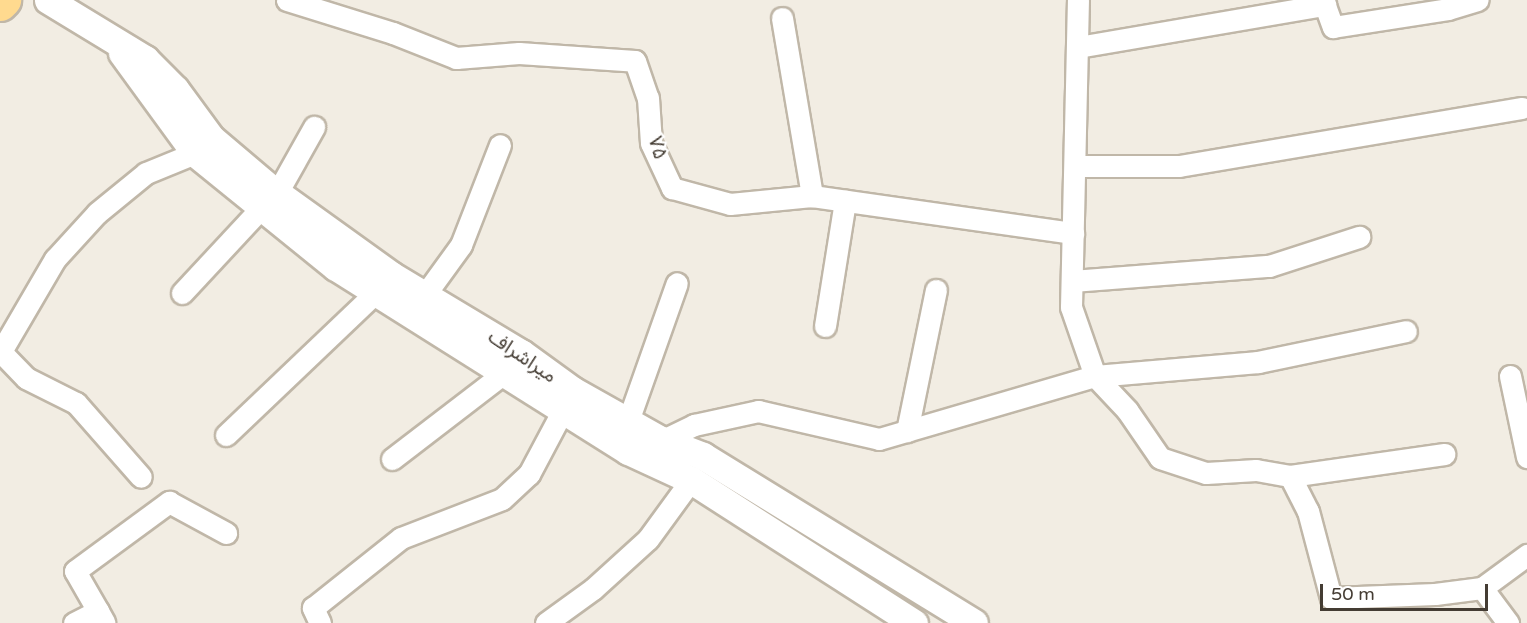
<!DOCTYPE html>
<html>
<head>
<meta charset="utf-8">
<style>
	body { margin:0 }
	#map { position:relative; width:1527px; height:623px; overflow:hidden; background:#f2ede3; font-family:"Varela Round","Noto Sans Arabic",sans-serif }
	div>[style] { position:absolute }
	.roads { filter:drop-shadow(2px 0 #c0b7a8) drop-shadow(-2px 0 #c0b7a8) drop-shadow(0 2px #c0b7a8) drop-shadow(0 -2px #c0b7a8) }
	.minor>* { height:21px; margin:-10.5px; padding:0 10.5px; transform-origin:10.5px; border-radius:10.5px; background:#fff }
	.tertiary>* { height:27px; margin:-13.5px; padding:0 13.5px; transform-origin:13.5px; border-radius:13.5px; background:#fff }
	.primary>* { height:33px; margin:-16.5px; padding:0 16.5px; transform-origin:16.5px; border-radius:16.5px; background:#ffda8f }
	span { translate:-50% -50%; white-space:nowrap; text-align:center; line-height:1.15; -webkit-text-stroke:4.5px #fff; paint-order:stroke }
	.street-label { font-size:20px; color:#443c33 }
	.scale { position:absolute; left:1320px; top:584px; width:168px; height:27px; box-sizing:border-box; border:3px solid #443c33; border-top:0; padding-left:8px; font-size:18px; line-height:21px; white-space:nowrap; color:#443c33; -webkit-text-stroke:4px #fff; paint-order:stroke }
</style>
</head>
<body>
<div id="map">
	<div class="roads">
		<div class="minor">
			<div style="left:287px;top:0;width:111px;rotate:17.3deg"></div>
			<div style="left:393px;top:33px;width:68px;rotate:21.6deg"></div>
			<div style="left:456px;top:58px;width:63px;rotate:-4.5deg"></div>
			<div style="left:519px;top:53px;width:116px;rotate:3.9deg"></div>
			<div style="left:635px;top:61px;width:39px;rotate:71deg"></div>
			<div style="left:648px;top:98px;width:45px;rotate:86.2deg"></div>
			<div style="left:651px;top:143px;width:50px;rotate:65deg"></div>
			<div style="left:672px;top:188px;width:60px;rotate:15.4deg"></div>
			<div style="left:730px;top:204px;width:82px;rotate:-5.6deg"></div>
			<div style="left:812px;top:196px;width:264px;rotate:8.1deg"></div>
			<div style="left:1323px;top:0;width:29px;rotate:70deg"></div>
			<div style="left:1333px;top:27px;width:116px;rotate:-8.9deg"></div>
			<div style="left:1448px;top:9px;width:31px;rotate:-17deg"></div>
			<div style="left:782px;top:18px;width:181px;rotate:80.4deg"></div>
			<div style="left:1078px;top:47px;width:251px;rotate:-9.7deg"></div>
			<div style="left:1075px;top:166px;width:104px"></div>
			<div style="left:1179px;top:166px;width:348px;rotate:-9.6deg"></div>
			<div style="left:277px;top:193px;width:76px;rotate:-60.7deg"></div>
			<div style="left:1072px;top:281px;width:198px;rotate:-4.4deg"></div>
			<div style="left:1269px;top:266px;width:95px;rotate:-17.9deg"></div>
			<div style="left:182px;top:293px;width:117px;rotate:-47.1deg"></div>
			<div style="left:424px;top:296px;width:63px;rotate:-54deg"></div>
			<div style="left:461px;top:245px;width:107px;rotate:-68.7deg"></div>
			<div style="left:825px;top:326px;width:127px;rotate:-80.9deg"></div>
			<div style="left:1px;top:352px;width:36px;rotate:46deg"></div>
			<div style="left:26px;top:378px;width:56px;rotate:26.6deg"></div>
			<div style="left:76px;top:403px;width:98px;rotate:48.7deg"></div>
			<div style="left:0;top:353px;width:109px;rotate:-59.7deg"></div>
			<div style="left:55px;top:259px;width:62px;rotate:-47.6deg"></div>
			<div style="left:97px;top:213px;width:63px;rotate:-39.2deg"></div>
			<div style="left:146px;top:173px;width:53px;rotate:-22.2deg"></div>
			<div style="left:1095px;top:376px;width:47px;rotate:46.7deg"></div>
			<div style="left:1127px;top:410px;width:58px;rotate:55.5deg"></div>
			<div style="left:1160px;top:458px;width:48px;rotate:18.1deg"></div>
			<div style="left:1206px;top:473px;width:50px;rotate:-3.4deg"></div>
			<div style="left:1256px;top:470px;width:35px;rotate:10deg"></div>
			<div style="left:1290px;top:476px;width:39px;rotate:63deg"></div>
			<div style="left:1308px;top:511px;width:90px;rotate:75.2deg"></div>
			<div style="left:1331px;top:598px;width:104px;rotate:-2.2deg"></div>
			<div style="left:1435px;top:594px;width:47px;rotate:-7.3deg"></div>
			<div style="left:1482px;top:588px;width:44px;rotate:53.4deg"></div>
			<div style="left:1095px;top:376px;width:164px;rotate:-4.9deg"></div>
			<div style="left:1258px;top:362px;width:151px;rotate:-11.8deg"></div>
			<div style="left:1510px;top:376px;width:83px;rotate:78.1deg"></div>
			<div style="left:628px;top:421px;width:146px;rotate:-70.5deg"></div>
			<div style="left:907px;top:431px;width:144px;rotate:-78.4deg"></div>
			<div style="left:226px;top:435px;width:207px;rotate:-43.6deg"></div>
			<div style="left:653px;top:445px;width:46px;rotate:-26deg"></div>
			<div style="left:694px;top:425px;width:66px;rotate:-12.3deg"></div>
			<div style="left:758px;top:411px;width:124px;rotate:13deg"></div>
			<div style="left:879px;top:439px;width:225px;rotate:-16.3deg"></div>
			<div style="left:1095px;top:376px;width:73px;rotate:-109.2deg"></div>
			<div style="left:1071px;top:307px;width:307px;rotate:-88.7deg"></div>
			<div style="left:392px;top:459px;width:141px;rotate:-37.5deg"></div>
			<div style="left:1290px;top:476px;width:156px;rotate:-8.1deg"></div>
			<div style="left:1482px;top:588px;width:56px;rotate:-36.3deg"></div>
			<div style="left:98px;top:611px;width:46px;rotate:-119.9deg"></div>
			<div style="left:75px;top:571px;width:117px;rotate:-36.3deg"></div>
			<div style="left:169px;top:502px;width:65px;rotate:28.5deg"></div>
			<div style="left:74px;top:623px;width:27px;rotate:-27deg"></div>
			<div style="left:98px;top:611px;width:13px;rotate:61deg"></div>
			<div style="left:320px;top:623px;width:17px;rotate:-115deg"></div>
			<div style="left:313px;top:608px;width:112px;rotate:-38.5deg"></div>
			<div style="left:401px;top:538px;width:108px;rotate:-21.1deg"></div>
			<div style="left:502px;top:499px;width:37px;rotate:-43deg"></div>
			<div style="left:529px;top:474px;width:72px;rotate:-62deg"></div>
			<div style="left:546px;top:623px;width:58px;rotate:-35.9deg"></div>
			<div style="left:593px;top:589px;width:74px;rotate:-42.3deg"></div>
			<div style="left:648px;top:539px;width:73px;rotate:-53.9deg"></div>
		</div>
		<div class="tertiary">
			<div style="left:48px;top:0;width:114px;rotate:31.3deg"></div>
			<div style="left:145px;top:59px;width:42px;rotate:45deg"></div>
			<div style="left:175px;top:89px;width:61px;rotate:53.7deg"></div>
			<div style="left:211px;top:138px;width:77px;rotate:40.3deg"></div>
			<div style="left:270px;top:188px;width:149px;rotate:35.7deg"></div>
			<div style="left:391px;top:275px;width:152px;rotate:31deg"></div>
			<div style="left:521px;top:353px;width:63px;rotate:36deg"></div>
			<div style="left:572px;top:390px;width:100px;rotate:29.4deg"></div>
			<div style="left:659px;top:439px;width:47px;rotate:21.1deg"></div>
			<div style="left:703px;top:456px;width:318px;rotate:31.6deg"></div>
			<div style="left:122px;top:53px;width:124px;rotate:53.9deg"></div>
			<div style="left:195px;top:153px;width:181px;rotate:39deg"></div>
			<div style="left:336px;top:267px;width:345px;rotate:32.2deg"></div>
			<div style="left:628px;top:451px;width:69px;rotate:24.7deg"></div>
			<div style="left:691px;top:480px;width:265px;rotate:32.7deg"></div>
		</div>
		<div class="primary">
			<div style="left:0;top:4px;width:6px;rotate:-45deg"></div>
		</div>
	</div>
	<div class="street-label">
		<span style="left:657px;top:148px;rotate:73deg">۷۵</span>
		<span style="left:522px;top:357px;rotate:34deg">میراشراف</span>
	</div>
	<div class="scale">50 m</div>
</div>
</body>
</html>
